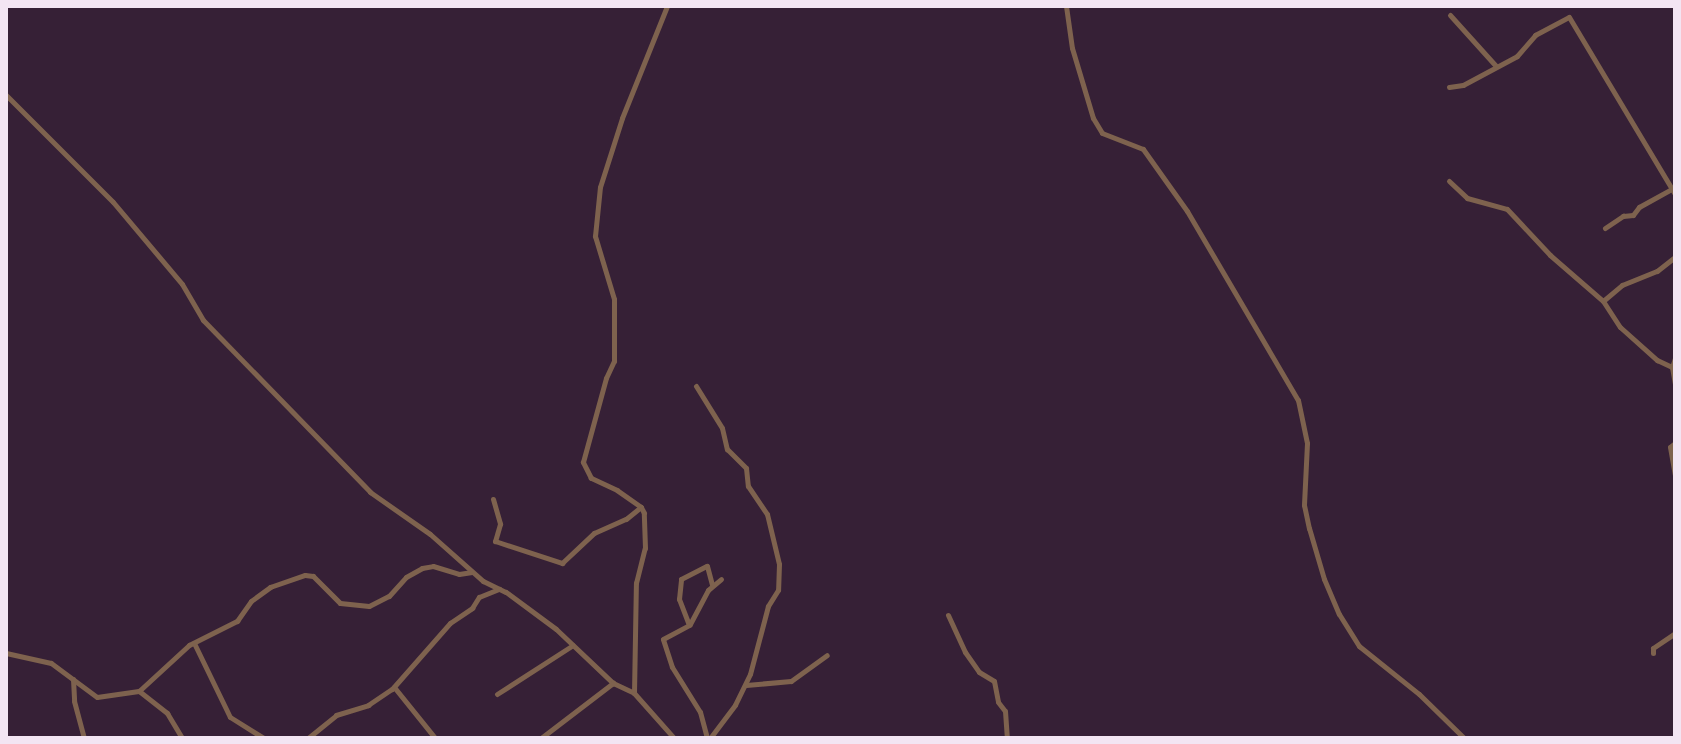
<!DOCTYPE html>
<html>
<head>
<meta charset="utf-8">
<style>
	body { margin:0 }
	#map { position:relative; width:1681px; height:744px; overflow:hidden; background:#362036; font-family:Karla,sans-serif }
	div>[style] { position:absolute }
	.street>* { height:5px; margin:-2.5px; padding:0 2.5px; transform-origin:2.5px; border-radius:2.5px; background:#7e624e }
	span { translate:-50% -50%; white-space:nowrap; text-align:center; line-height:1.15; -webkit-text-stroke:8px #2b172c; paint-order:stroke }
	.frame { position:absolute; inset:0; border:8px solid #f3e5f3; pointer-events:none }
</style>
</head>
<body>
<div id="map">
	<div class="street">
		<div style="left:1066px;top:6px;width:42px;rotate:81.9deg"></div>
		<div style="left:1072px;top:48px;width:73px;rotate:73.3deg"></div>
		<div style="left:1093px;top:118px;width:17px;rotate:59deg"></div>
		<div style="left:1102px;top:133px;width:44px;rotate:21.3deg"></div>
		<div style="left:1143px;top:149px;width:76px;rotate:54.6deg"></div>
		<div style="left:1187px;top:211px;width:219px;rotate:59.6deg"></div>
		<div style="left:1298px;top:400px;width:44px;rotate:78.2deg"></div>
		<div style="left:1307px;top:443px;width:62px;rotate:92.8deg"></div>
		<div style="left:1304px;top:505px;width:24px;rotate:78deg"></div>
		<div style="left:1309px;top:528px;width:53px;rotate:73.6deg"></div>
		<div style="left:1324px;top:579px;width:38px;rotate:67deg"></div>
		<div style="left:1339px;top:614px;width:38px;rotate:58deg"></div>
		<div style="left:1359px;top:646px;width:77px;rotate:38.7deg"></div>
		<div style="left:1419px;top:694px;width:63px;rotate:44.4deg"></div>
		<div style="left:1450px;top:15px;width:69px;rotate:48deg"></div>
		<div style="left:1449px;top:87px;width:14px;rotate:-8deg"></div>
		<div style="left:1463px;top:85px;width:61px;rotate:-28.2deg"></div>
		<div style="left:1517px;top:56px;width:28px;rotate:-49deg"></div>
		<div style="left:1535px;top:35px;width:38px;rotate:-28deg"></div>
		<div style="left:1569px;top:17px;width:206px;rotate:59.1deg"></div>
		<div style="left:6px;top:95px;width:151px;rotate:45deg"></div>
		<div style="left:113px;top:202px;width:107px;rotate:49.9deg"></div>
		<div style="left:182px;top:284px;width:42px;rotate:59.7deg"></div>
		<div style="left:203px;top:320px;width:240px;rotate:45.8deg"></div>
		<div style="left:370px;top:492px;width:73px;rotate:35deg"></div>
		<div style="left:430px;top:534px;width:71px;rotate:41.6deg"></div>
		<div style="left:483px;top:581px;width:25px;rotate:26deg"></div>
		<div style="left:506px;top:592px;width:62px;rotate:36.5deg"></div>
		<div style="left:556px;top:629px;width:79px;rotate:43.5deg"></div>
		<div style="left:613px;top:683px;width:23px;rotate:25deg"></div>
		<div style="left:634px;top:693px;width:60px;rotate:48.4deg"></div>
		<div style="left:1449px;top:181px;width:25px;rotate:43deg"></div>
		<div style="left:1467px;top:198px;width:41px;rotate:15.4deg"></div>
		<div style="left:1507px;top:209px;width:63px;rotate:46.9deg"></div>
		<div style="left:1550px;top:255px;width:70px;rotate:41deg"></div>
		<div style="left:1603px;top:301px;width:31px;rotate:57deg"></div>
		<div style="left:1620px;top:327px;width:50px;rotate:41.7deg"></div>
		<div style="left:1657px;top:360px;width:17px;rotate:25deg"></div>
		<div style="left:1605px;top:228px;width:22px;rotate:-34deg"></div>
		<div style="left:1623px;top:216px;width:10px;rotate:-6deg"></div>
		<div style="left:1633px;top:215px;width:10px;rotate:-53deg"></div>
		<div style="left:1639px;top:207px;width:38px;rotate:-29deg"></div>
		<div style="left:1603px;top:301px;width:25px;rotate:-40deg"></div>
		<div style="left:1622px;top:285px;width:38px;rotate:-22deg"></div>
		<div style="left:1657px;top:271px;width:23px;rotate:-38deg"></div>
		<div style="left:1675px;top:358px;width:9px;rotate:108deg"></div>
		<div style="left:1672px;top:367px;width:17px;rotate:80deg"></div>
		<div style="left:696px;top:386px;width:49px;rotate:58.2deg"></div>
		<div style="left:722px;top:428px;width:22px;rotate:77deg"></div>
		<div style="left:727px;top:449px;width:27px;rotate:45deg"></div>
		<div style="left:746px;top:468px;width:18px;rotate:84deg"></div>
		<div style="left:748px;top:486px;width:34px;rotate:56deg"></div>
		<div style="left:767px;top:514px;width:51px;rotate:76.5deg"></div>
		<div style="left:779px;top:564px;width:26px;rotate:92deg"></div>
		<div style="left:778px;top:590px;width:19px;rotate:122deg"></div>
		<div style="left:768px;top:606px;width:70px;rotate:104.8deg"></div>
		<div style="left:750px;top:674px;width:34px;rotate:116deg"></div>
		<div style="left:735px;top:705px;width:41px;rotate:127.1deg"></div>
		<div style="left:1675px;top:443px;width:6px;rotate:141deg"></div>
		<div style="left:1670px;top:447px;width:28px;rotate:80deg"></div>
		<div style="left:493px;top:499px;width:26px;rotate:74deg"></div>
		<div style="left:500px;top:524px;width:18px;rotate:106deg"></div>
		<div style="left:495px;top:541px;width:71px;rotate:18.2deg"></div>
		<div style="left:562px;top:563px;width:44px;rotate:-43.2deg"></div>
		<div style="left:594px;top:533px;width:35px;rotate:-24deg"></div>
		<div style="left:626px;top:519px;width:19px;rotate:-39deg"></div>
		<div style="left:948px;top:615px;width:41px;rotate:65.3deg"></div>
		<div style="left:965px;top:652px;width:24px;rotate:55deg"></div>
		<div style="left:979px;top:672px;width:17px;rotate:31deg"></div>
		<div style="left:994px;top:681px;width:21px;rotate:79deg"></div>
		<div style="left:998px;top:702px;width:11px;rotate:52deg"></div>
		<div style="left:1005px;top:711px;width:27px;rotate:86deg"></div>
		<div style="left:690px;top:624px;width:38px;rotate:-62deg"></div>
		<div style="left:708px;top:590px;width:17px;rotate:-40deg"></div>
		<div style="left:194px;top:643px;width:82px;rotate:64.1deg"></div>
		<div style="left:230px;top:717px;width:40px;rotate:32deg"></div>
		<div style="left:6px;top:653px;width:46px;rotate:12.5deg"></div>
		<div style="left:51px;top:663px;width:57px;rotate:36.5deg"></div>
		<div style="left:97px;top:697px;width:42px;rotate:-8.1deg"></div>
		<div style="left:139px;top:691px;width:36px;rotate:38deg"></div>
		<div style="left:167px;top:713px;width:29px;rotate:59deg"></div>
		<div style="left:1653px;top:653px;width:5px;rotate:-90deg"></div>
		<div style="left:1653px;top:648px;width:27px;rotate:-34deg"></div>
		<div style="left:73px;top:679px;width:22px;rotate:87deg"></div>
		<div style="left:74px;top:701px;width:38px;rotate:75deg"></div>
		<div style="left:746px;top:685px;width:45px;rotate:-5.1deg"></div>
		<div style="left:791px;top:681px;width:44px;rotate:-35.8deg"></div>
		<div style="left:394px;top:687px;width:65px;rotate:51.2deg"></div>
		<div style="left:139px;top:691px;width:68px;rotate:-42.6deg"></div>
		<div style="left:189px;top:645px;width:54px;rotate:-26.6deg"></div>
		<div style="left:237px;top:621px;width:24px;rotate:-55deg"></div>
		<div style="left:251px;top:601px;width:24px;rotate:-36deg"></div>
		<div style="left:270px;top:587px;width:37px;rotate:-19deg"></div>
		<div style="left:305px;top:575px;width:8px;rotate:7deg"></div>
		<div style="left:313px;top:576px;width:38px;rotate:45deg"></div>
		<div style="left:340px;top:603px;width:29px;rotate:6deg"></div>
		<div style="left:369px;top:606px;width:22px;rotate:-27deg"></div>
		<div style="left:389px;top:596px;width:25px;rotate:-48deg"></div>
		<div style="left:406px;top:577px;width:18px;rotate:-29deg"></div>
		<div style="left:422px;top:568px;width:11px;rotate:-10deg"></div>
		<div style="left:433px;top:566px;width:27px;rotate:17deg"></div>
		<div style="left:459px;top:574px;width:13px;rotate:-9deg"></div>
		<div style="left:634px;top:693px;width:110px;rotate:-89deg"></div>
		<div style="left:636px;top:583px;width:36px;rotate:-76deg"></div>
		<div style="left:645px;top:548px;width:35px;rotate:-92deg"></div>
		<div style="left:644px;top:513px;width:7px;rotate:-117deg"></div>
		<div style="left:641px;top:507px;width:29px;rotate:-145deg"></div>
		<div style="left:617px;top:490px;width:29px;rotate:-155deg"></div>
		<div style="left:591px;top:478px;width:18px;rotate:-117deg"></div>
		<div style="left:583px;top:462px;width:87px;rotate:-74.7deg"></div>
		<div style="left:606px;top:378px;width:19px;rotate:-65deg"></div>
		<div style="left:614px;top:361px;width:62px;rotate:-90deg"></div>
		<div style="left:614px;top:299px;width:66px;rotate:-106.8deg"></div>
		<div style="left:595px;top:236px;width:49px;rotate:-84.2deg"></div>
		<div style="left:600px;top:187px;width:72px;rotate:-72.3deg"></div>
		<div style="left:622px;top:118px;width:121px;rotate:-68.1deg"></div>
		<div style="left:497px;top:694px;width:90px;rotate:-32.8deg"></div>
		<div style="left:308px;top:738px;width:36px;rotate:-39deg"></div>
		<div style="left:336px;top:715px;width:34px;rotate:-17deg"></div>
		<div style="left:368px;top:705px;width:29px;rotate:-34deg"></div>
		<div style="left:392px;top:689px;width:88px;rotate:-48.7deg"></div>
		<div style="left:450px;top:623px;width:27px;rotate:-34deg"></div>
		<div style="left:472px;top:608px;width:13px;rotate:-58deg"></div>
		<div style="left:479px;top:597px;width:22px;rotate:-22deg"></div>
		<div style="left:541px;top:738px;width:91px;rotate:-37.4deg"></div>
		<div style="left:707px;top:738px;width:27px;rotate:-105deg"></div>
		<div style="left:700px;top:712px;width:53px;rotate:-121.9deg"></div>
		<div style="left:672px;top:667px;width:29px;rotate:-108deg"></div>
		<div style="left:663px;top:639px;width:30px;rotate:-28deg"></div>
		<div style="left:689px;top:625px;width:28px;rotate:-111deg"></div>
		<div style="left:679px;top:599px;width:20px;rotate:-84deg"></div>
		<div style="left:681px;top:579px;width:29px;rotate:-27deg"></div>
		<div style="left:707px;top:566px;width:20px;rotate:75deg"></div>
	</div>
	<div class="frame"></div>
</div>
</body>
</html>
